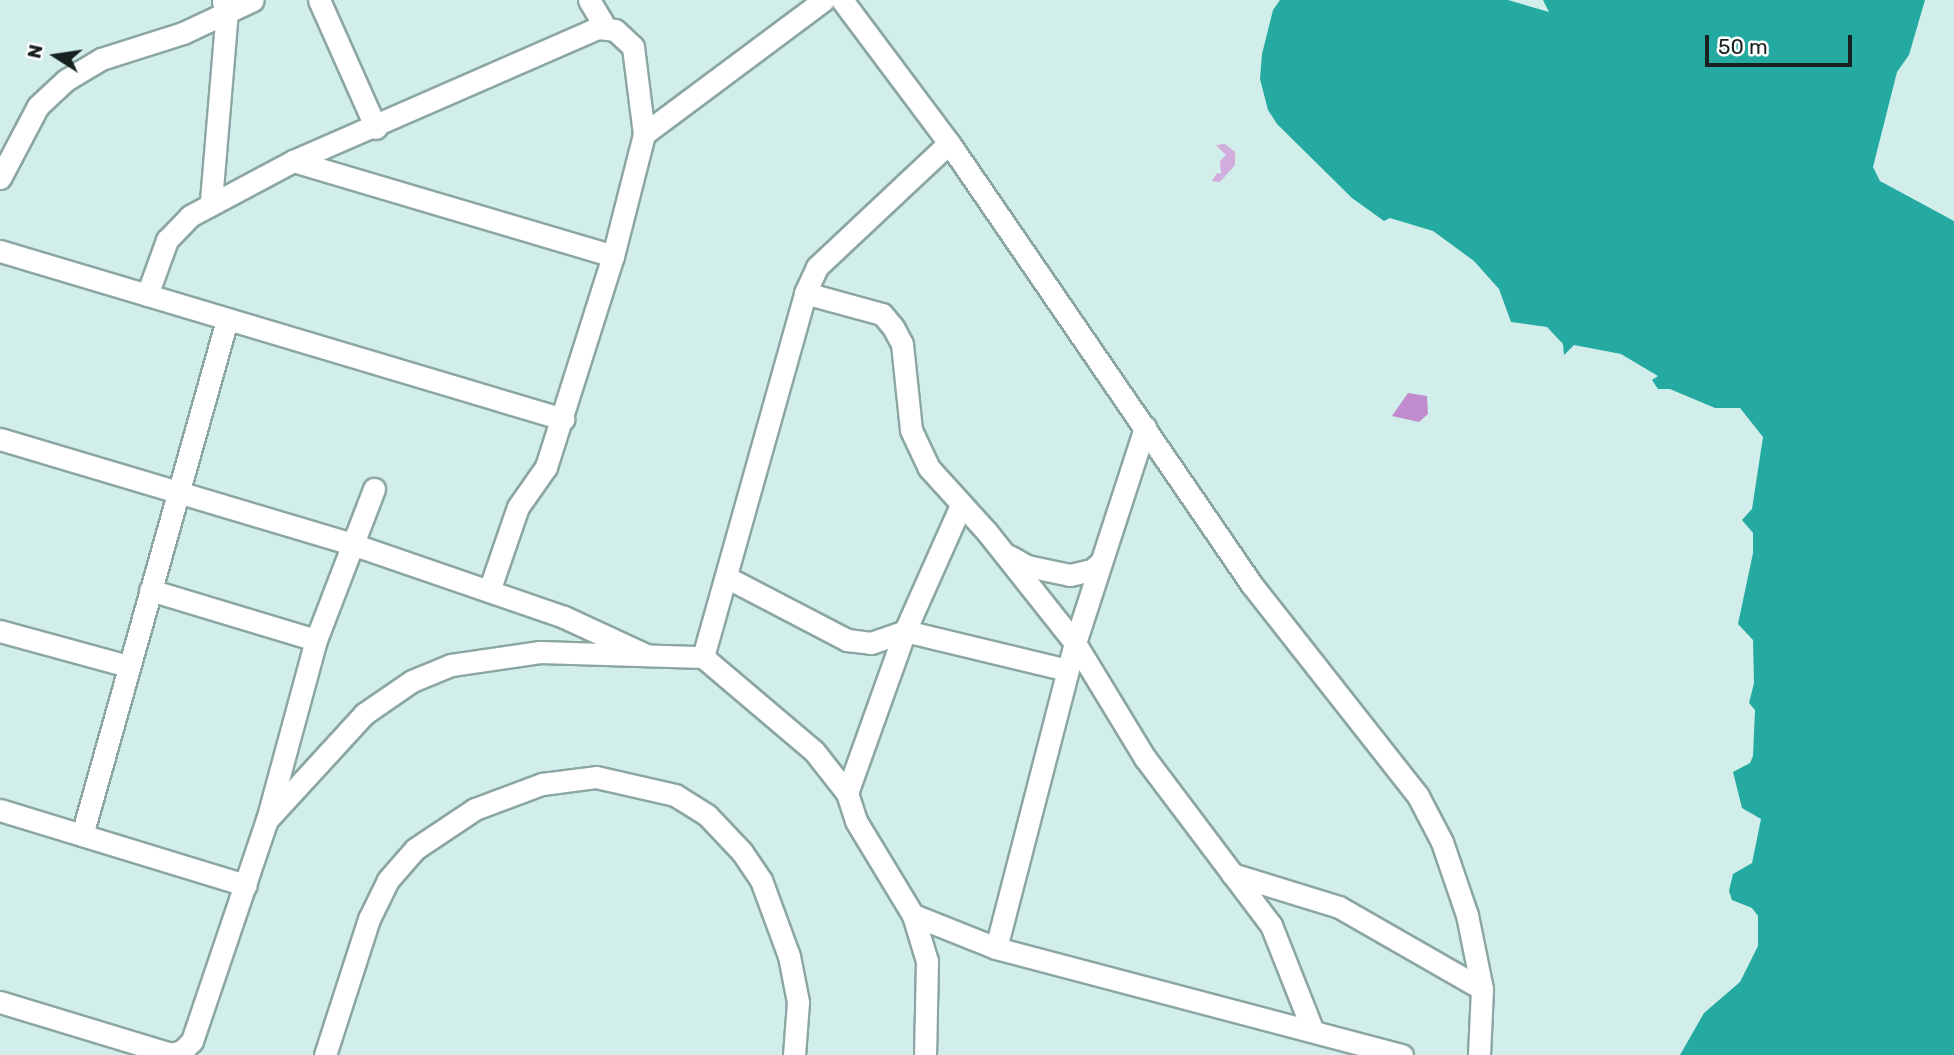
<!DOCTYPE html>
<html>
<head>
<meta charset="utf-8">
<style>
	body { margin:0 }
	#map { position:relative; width:1954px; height:1055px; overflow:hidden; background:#d2eeea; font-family:Rubik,sans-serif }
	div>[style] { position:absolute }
	.green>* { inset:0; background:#d2acdc }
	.forest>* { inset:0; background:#c18cce }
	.water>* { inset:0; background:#24aaa1 }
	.roads { filter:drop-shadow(2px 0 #8ba6a3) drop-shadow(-2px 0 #8ba6a3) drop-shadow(0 2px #8ba6a3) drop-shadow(0 -2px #8ba6a3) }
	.street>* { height:21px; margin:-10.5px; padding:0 10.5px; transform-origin:10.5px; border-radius:10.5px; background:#fff }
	span { translate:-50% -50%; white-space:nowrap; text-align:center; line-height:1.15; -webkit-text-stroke:5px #fff; paint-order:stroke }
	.north { position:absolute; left:21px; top:21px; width:70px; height:70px; -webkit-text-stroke:5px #fff; paint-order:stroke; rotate:282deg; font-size:19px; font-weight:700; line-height:28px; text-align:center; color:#172120 }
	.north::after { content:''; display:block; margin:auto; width:24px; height:32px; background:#172120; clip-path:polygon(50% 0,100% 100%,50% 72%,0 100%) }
	.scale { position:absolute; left:1705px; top:35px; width:147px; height:32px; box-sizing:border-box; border:4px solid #172120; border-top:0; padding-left:9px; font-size:21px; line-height:24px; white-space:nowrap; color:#172120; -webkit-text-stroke:5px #fff; paint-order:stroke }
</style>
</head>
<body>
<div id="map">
	<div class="green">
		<div style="clip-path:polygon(1225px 144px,1235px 152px,1235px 165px,1220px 182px,1212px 181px,1217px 173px,1221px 174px,1220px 161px,1226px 155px,1216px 145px)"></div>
	</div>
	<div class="forest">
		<div style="clip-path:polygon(1408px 393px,1427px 396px,1428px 414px,1419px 422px,1392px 416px)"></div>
	</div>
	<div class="water">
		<div style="clip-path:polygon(1280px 0,1508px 0,1549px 12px,1543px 0,1925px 0,1909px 55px,1897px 72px,1873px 167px,1880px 181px,1954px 221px,1954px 1055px,1680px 1055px,1704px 1013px,1740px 982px,1758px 946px,1758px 916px,1752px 908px,1732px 900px,1729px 891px,1733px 874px,1752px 863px,1761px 819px,1742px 808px,1733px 772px,1750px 763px,1753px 756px,1755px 710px,1749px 703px,1754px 683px,1753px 640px,1738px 624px,1753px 553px,1753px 533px,1742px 520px,1752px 509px,1763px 437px,1740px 408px,1715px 408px,1670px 389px,1658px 389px,1652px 380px,1658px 376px,1621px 354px,1574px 345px,1564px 355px,1563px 344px,1547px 327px,1511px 322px,1499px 289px,1474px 261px,1433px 231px,1390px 218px,1384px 221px,1352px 198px,1277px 124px,1268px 110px,1260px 79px,1262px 54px,1273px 10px)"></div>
	</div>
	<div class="roads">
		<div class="street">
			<div style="left:319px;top:0;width:140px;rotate:66deg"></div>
			<div style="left:589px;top:0;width:33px;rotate:59deg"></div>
			<div style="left:842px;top:0;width:179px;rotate:53.2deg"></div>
			<div style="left:949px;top:143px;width:536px;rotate:55.57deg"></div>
			<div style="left:1252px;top:585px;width:268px;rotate:51.8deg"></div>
			<div style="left:1418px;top:796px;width:52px;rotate:62.4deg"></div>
			<div style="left:1442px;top:842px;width:77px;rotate:71.1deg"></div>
			<div style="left:1467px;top:915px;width:76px;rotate:78.5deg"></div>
			<div style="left:1482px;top:989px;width:66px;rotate:92.6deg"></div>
			<div style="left:293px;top:161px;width:332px;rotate:-23.6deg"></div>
			<div style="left:597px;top:28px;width:18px;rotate:6deg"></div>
			<div style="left:615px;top:30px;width:25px;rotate:43deg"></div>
			<div style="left:633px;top:47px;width:88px;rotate:82.8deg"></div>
			<div style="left:0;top:178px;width:81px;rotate:-62.2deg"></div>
			<div style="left:38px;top:106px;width:38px;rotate:-43deg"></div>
			<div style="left:66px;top:80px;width:41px;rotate:-31deg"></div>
			<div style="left:101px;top:59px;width:86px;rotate:-17.6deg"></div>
			<div style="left:183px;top:33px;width:77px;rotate:-25.2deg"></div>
			<div style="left:211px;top:201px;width:193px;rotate:-85.2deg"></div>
			<div style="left:227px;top:9px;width:8px;rotate:-120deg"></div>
			<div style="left:0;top:251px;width:588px;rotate:16.62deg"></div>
			<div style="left:805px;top:293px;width:80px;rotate:15.3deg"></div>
			<div style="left:882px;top:314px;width:17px;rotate:50deg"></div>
			<div style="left:893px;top:327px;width:19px;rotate:62deg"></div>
			<div style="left:902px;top:344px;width:86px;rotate:84deg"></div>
			<div style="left:911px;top:430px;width:42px;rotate:64.7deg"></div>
			<div style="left:929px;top:468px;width:86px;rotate:47.8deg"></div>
			<div style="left:987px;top:532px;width:142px;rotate:51.6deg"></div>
			<div style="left:1075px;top:643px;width:135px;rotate:58.7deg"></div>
			<div style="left:1145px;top:758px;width:209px;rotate:53deg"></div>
			<div style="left:1271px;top:925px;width:114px;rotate:68.4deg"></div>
			<div style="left:147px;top:295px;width:59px;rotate:-70deg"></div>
			<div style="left:167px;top:240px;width:33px;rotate:-46deg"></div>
			<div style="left:190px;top:216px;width:117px;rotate:-28.1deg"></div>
			<div style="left:293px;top:161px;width:334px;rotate:16.5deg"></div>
			<div style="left:0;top:439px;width:367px;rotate:16.6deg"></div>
			<div style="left:352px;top:544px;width:224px;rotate:19deg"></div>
			<div style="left:564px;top:617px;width:88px;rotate:24.8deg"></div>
			<div style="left:1009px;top:556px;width:21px;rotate:29deg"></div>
			<div style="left:1027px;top:566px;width:44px;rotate:11.8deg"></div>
			<div style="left:1070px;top:575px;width:23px;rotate:-13deg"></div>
			<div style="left:1092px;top:570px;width:12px;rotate:-42deg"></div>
			<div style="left:728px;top:578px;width:134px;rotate:27.5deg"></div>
			<div style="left:847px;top:640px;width:24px;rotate:7deg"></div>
			<div style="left:871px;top:643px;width:36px;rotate:-19deg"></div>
			<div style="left:905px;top:631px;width:167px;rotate:13.5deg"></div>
			<div style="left:150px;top:590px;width:173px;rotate:16.8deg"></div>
			<div style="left:489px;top:591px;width:89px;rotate:-71deg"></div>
			<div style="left:518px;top:507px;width:49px;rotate:-55deg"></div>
			<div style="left:546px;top:467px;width:221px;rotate:-72.4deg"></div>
			<div style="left:613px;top:256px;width:126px;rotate:-75.7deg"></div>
			<div style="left:644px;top:134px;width:224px;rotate:-36.7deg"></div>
			<div style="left:0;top:631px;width:133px;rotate:15.3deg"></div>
			<div style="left:703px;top:657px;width:378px;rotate:-74.3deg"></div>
			<div style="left:805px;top:293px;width:29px;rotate:-65deg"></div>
			<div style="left:817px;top:267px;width:181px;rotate:-43.2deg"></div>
			<div style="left:847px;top:793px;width:172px;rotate:-70.3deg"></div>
			<div style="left:905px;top:631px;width:138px;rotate:-66deg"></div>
			<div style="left:0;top:810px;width:257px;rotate:17deg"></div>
			<div style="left:267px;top:820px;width:144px;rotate:-47.5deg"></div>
			<div style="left:364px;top:714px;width:58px;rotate:-34.5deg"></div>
			<div style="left:412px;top:681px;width:42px;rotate:-22.3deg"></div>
			<div style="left:451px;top:665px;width:90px;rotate:-8.3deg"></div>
			<div style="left:540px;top:652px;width:163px;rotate:1.8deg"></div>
			<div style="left:703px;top:657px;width:145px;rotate:40.3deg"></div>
			<div style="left:814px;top:751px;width:53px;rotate:51.8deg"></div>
			<div style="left:847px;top:793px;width:29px;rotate:72deg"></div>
			<div style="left:856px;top:821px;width:110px;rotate:58.8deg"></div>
			<div style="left:913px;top:915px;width:48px;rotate:73.1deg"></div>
			<div style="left:927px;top:961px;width:94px;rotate:91.2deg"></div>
			<div style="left:82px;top:835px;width:535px;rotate:-74.28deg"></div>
			<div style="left:1232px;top:874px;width:112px;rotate:17.1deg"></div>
			<div style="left:1339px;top:907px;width:165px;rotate:29.8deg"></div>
			<div style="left:913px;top:915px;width:89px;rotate:21.7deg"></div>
			<div style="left:996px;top:948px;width:420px;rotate:14.8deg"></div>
			<div style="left:996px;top:948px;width:315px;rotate:-75.5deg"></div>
			<div style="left:1075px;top:643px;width:227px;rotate:-72deg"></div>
			<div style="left:0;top:1002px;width:179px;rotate:16.9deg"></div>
			<div style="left:171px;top:1054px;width:11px;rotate:-15deg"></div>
			<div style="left:182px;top:1051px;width:14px;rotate:-45deg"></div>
			<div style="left:192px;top:1041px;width:233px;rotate:-71.3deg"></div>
			<div style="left:267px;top:820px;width:187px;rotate:-74.8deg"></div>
			<div style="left:316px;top:640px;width:162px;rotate:-69deg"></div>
			<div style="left:325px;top:1055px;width:143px;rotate:-72.1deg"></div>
			<div style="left:369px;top:919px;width:43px;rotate:-64deg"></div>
			<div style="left:388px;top:880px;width:41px;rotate:-48.9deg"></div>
			<div style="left:415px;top:849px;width:72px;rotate:-33.7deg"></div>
			<div style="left:475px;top:809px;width:72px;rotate:-20.5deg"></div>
			<div style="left:542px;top:784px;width:54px;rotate:-7.4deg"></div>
			<div style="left:596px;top:777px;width:81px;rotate:12.8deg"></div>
			<div style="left:675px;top:795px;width:38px;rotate:32deg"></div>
			<div style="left:707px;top:815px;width:51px;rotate:46.6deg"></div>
			<div style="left:742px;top:852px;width:34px;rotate:56deg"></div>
			<div style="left:761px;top:880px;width:81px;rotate:69.8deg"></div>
			<div style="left:789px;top:956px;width:47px;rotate:78.9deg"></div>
			<div style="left:798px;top:1002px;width:53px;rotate:94.3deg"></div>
		</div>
	</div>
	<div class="north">N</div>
	<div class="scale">50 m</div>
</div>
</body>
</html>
